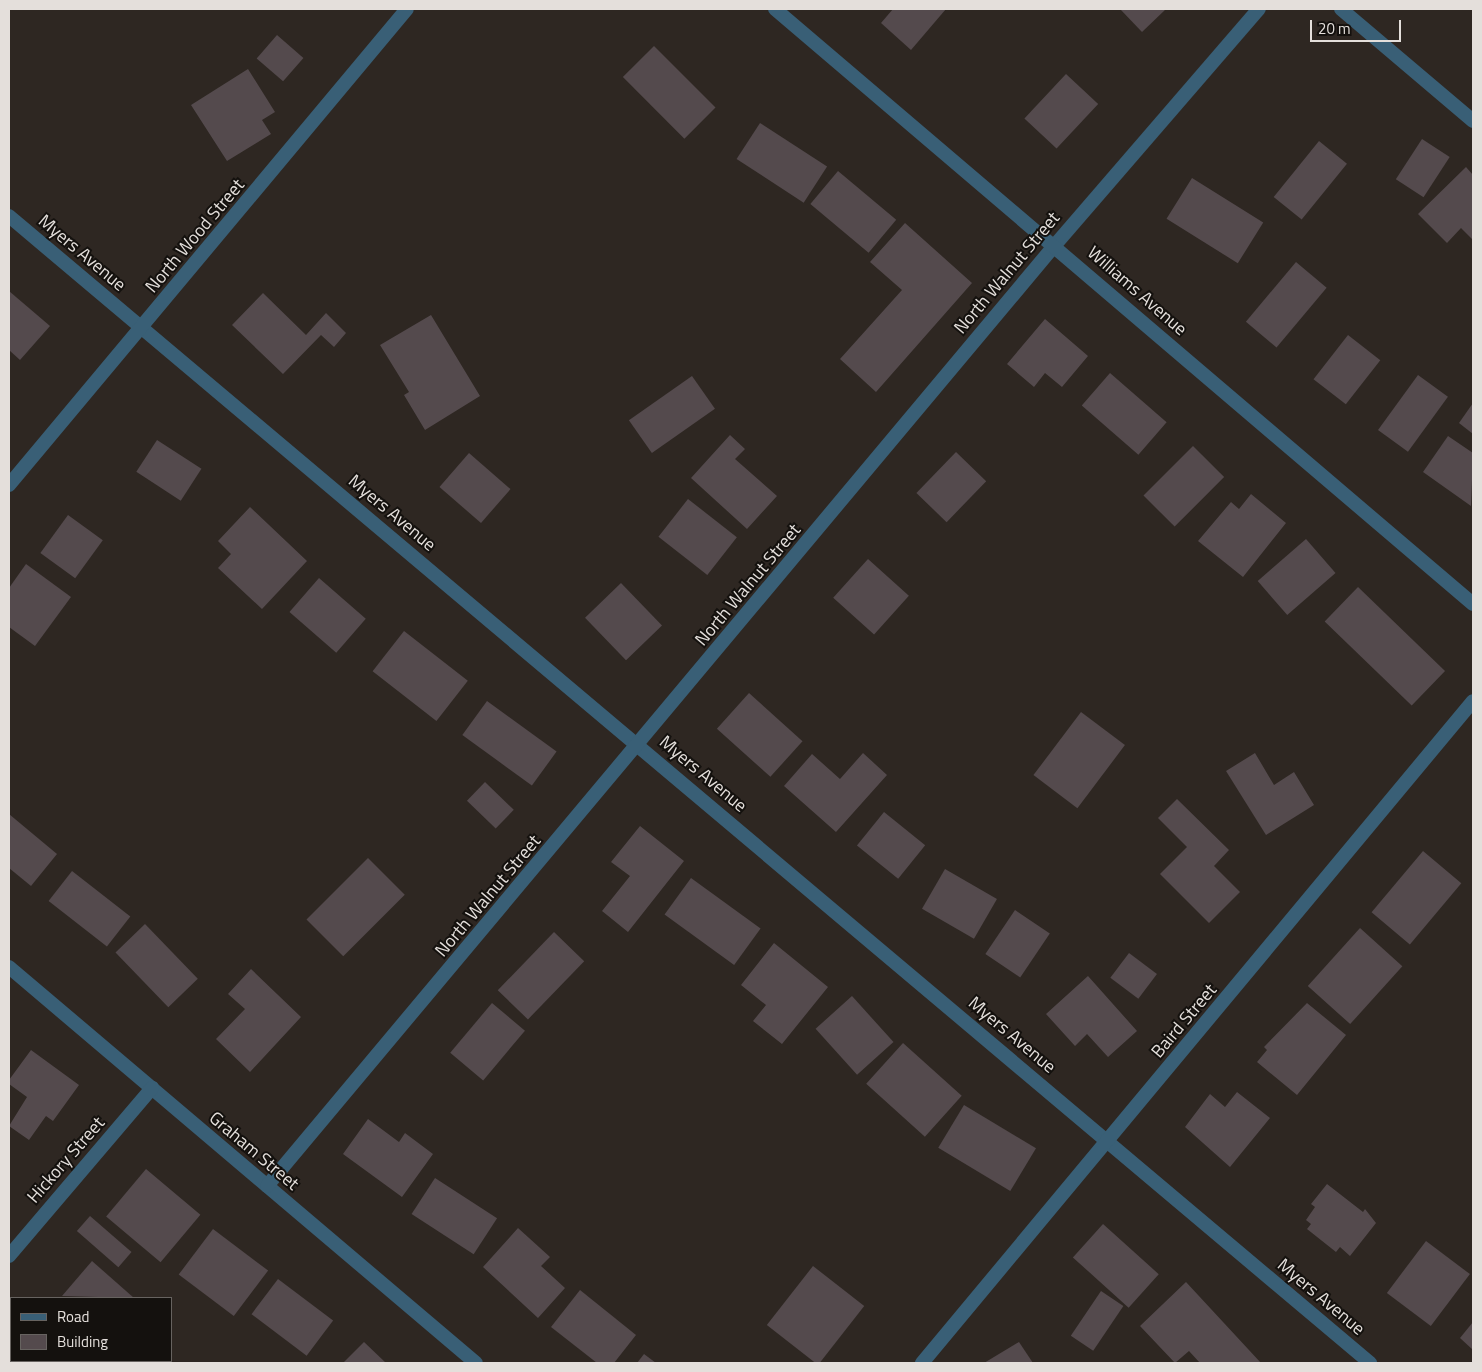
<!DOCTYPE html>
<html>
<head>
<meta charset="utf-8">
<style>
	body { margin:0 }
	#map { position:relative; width:1482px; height:1372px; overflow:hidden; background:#2e2722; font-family:"Titillium Web",sans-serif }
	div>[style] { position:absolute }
	.building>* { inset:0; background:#544a4d; transform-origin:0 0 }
	.minor>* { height:14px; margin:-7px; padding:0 7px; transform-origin:7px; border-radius:7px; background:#395f76 }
	.tertiary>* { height:14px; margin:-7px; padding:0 7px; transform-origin:7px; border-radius:7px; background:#395f76 }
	span { translate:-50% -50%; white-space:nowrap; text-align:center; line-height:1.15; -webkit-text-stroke:4px #14110e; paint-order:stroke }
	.street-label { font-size:18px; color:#e4dfdb }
	.frame { position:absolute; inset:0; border:10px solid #e4dfdb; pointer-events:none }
	.legend { position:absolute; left:10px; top:1297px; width:162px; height:65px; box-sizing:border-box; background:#14110e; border:1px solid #676360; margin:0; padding:6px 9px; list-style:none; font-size:15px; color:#e4dfdb }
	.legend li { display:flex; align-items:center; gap:10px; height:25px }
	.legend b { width:25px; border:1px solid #676360 }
	.scale { position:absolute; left:1310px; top:20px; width:91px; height:22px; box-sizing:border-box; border:2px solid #e4dfdb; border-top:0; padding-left:6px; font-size:15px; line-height:18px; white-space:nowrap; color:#e4dfdb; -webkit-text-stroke:4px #14110e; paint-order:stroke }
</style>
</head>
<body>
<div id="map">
	<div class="building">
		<div style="clip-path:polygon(893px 9px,946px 9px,911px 50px,881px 23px)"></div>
		<div style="clip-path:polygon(1120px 9px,1166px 9px,1142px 32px)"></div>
		<div style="left:277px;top:35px;width:35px;height:31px;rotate:41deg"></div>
		<div style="left:654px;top:46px;width:87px;height:44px;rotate:45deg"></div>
		<div style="clip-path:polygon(248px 69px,275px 112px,262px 120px,271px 134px,227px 161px,191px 105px)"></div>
		<div style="left:1066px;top:74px;width:44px;height:61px;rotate:43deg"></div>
		<div style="left:760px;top:123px;width:80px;height:43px;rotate:33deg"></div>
		<div style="left:1422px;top:139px;width:33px;height:48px;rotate:33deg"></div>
		<div style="left:1319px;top:141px;width:36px;height:72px;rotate:39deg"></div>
		<div style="clip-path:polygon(1466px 167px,1473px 175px,1473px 240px,1461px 228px,1447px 243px,1418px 214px)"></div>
		<div style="left:838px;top:171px;width:76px;height:43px;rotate:40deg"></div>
		<div style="left:1192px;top:178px;width:84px;height:48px;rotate:32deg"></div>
		<div style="clip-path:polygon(905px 223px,972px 283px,876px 392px,840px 359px,902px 290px,870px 262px)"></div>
		<div style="left:1296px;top:262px;width:40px;height:78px;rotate:40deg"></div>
		<div style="clip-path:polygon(9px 291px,50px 326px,20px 360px,9px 350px)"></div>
		<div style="clip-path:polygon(263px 293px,306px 335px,326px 313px,346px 333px,334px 347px,321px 335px,283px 374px,232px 325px)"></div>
		<div style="clip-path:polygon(431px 315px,480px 396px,425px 430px,404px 395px,409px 392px,380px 345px)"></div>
		<div style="clip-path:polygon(1045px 319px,1088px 356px,1062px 387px,1045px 373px,1034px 387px,1007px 364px)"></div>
		<div style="left:1348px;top:335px;width:41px;height:56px;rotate:38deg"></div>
		<div style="left:1110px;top:373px;width:75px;height:43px;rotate:41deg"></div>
		<div style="left:1418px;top:375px;width:37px;height:68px;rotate:36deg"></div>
		<div style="left:692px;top:376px;width:40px;height:77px;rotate:55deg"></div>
		<div style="clip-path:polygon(1473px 403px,1473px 434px,1459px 423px)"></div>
		<div style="clip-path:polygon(730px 435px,745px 449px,735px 459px,777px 496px,747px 529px,691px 478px)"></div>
		<div style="clip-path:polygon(1448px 436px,1473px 453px,1471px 506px,1423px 472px)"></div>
		<div style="left:157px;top:440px;width:53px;height:38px;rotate:33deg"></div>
		<div style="left:1193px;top:446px;width:44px;height:70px;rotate:45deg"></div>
		<div style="left:956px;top:452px;width:42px;height:57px;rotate:44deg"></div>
		<div style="left:469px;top:453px;width:55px;height:45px;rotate:41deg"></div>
		<div style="clip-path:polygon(1251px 494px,1286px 523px,1243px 577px,1198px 541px,1231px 502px,1239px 509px)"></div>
		<div style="left:688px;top:499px;width:62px;height:48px;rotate:38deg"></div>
		<div style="clip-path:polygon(250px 507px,307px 561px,262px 609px,218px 568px,231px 554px,218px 541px)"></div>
		<div style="left:68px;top:515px;width:43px;height:47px;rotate:36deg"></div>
		<div style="left:1306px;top:539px;width:45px;height:64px;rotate:49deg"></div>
		<div style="left:868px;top:559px;width:55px;height:52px;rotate:42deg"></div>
		<div style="clip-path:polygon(26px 564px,71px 597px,35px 646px,9px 627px,9px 588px)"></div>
		<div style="left:319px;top:578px;width:62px;height:45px;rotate:41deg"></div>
		<div style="left:621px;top:583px;width:59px;height:50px;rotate:46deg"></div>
		<div style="left:1358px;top:587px;width:121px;height:48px;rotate:44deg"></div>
		<div style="left:404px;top:631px;width:81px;height:51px;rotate:38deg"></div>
		<div style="left:749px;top:693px;width:72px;height:48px;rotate:42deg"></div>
		<div style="left:487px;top:701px;width:86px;height:42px;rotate:36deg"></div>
		<div style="left:1081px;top:712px;width:55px;height:79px;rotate:37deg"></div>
		<div style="clip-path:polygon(863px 753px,887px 775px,836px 832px,784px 786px,812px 754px,840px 779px)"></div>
		<div style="clip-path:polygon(1255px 753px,1274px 785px,1294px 772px,1314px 805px,1266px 835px,1226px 771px)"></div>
		<div style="left:485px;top:782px;width:40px;height:26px;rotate:44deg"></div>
		<div style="clip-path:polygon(1177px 799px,1229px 850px,1214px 866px,1240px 892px,1209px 923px,1160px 874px,1187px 847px,1158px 818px)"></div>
		<div style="left:884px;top:812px;width:53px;height:43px;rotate:39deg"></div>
		<div style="clip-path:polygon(9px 814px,57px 854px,31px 886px,9px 868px)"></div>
		<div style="clip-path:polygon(640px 826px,684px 861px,628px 932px,602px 911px,630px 876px,611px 862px)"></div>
		<div style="left:1423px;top:851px;width:50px;height:80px;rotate:40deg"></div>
		<div style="left:368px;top:858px;width:52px;height:87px;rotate:45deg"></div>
		<div style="left:945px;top:869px;width:60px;height:46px;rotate:30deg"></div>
		<div style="left:72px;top:871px;width:74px;height:38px;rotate:38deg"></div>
		<div style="left:691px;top:878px;width:86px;height:45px;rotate:36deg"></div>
		<div style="left:1015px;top:910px;width:42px;height:53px;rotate:34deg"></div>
		<div style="left:145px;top:924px;width:76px;height:41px;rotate:46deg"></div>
		<div style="left:1360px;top:928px;width:57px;height:78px;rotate:42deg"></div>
		<div style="left:554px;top:932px;width:42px;height:81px;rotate:44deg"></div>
		<div style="clip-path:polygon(774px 943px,828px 987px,782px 1044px,753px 1021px,766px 1005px,741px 985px)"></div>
		<div style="left:1129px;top:953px;width:35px;height:31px;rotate:37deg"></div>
		<div style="clip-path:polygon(251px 969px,301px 1017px,250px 1072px,216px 1039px,245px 1009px,228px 994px)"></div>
		<div style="clip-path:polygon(1088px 976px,1137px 1031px,1108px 1057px,1087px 1034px,1075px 1046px,1046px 1014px)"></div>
		<div style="left:852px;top:996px;width:62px;height:49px;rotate:48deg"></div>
		<div style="left:492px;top:1003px;width:43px;height:65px;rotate:40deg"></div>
		<div style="clip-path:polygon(1307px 1003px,1346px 1035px,1297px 1095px,1257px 1062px,1267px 1050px,1264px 1047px)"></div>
		<div style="left:903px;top:1043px;width:79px;height:55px;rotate:42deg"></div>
		<div style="clip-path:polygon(31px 1050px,79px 1085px,53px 1121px,46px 1116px,29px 1140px,9px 1126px,27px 1097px,9px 1084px,9px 1080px)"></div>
		<div style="clip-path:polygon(1237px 1092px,1270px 1118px,1230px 1167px,1185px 1127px,1210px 1094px,1225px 1107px)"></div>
		<div style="left:964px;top:1105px;width:84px;height:50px;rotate:31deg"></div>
		<div style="clip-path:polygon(368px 1119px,399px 1142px,405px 1133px,433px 1154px,402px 1197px,343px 1154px)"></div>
		<div style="left:146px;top:1169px;width:71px;height:62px;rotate:40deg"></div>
		<div style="left:435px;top:1178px;width:74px;height:43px;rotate:33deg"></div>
		<div style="clip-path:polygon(1327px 1184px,1363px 1212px,1365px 1209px,1376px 1223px,1350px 1256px,1340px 1247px,1336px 1252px,1307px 1229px,1311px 1224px,1306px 1220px,1315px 1207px,1311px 1204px)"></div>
		<div style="left:90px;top:1216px;width:55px;height:20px;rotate:41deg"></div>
		<div style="left:1103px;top:1224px;width:75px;height:45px;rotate:42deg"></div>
		<div style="clip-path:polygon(518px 1228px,550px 1257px,541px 1266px,565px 1288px,538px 1318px,483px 1267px)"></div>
		<div style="left:213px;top:1229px;width:69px;height:57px;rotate:37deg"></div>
		<div style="left:1426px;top:1241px;width:55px;height:65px;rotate:37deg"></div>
		<div style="clip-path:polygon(92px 1261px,134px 1298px,62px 1296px)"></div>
		<div style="left:813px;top:1266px;width:65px;height:75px;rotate:38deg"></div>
		<div style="left:278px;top:1279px;width:69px;height:44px;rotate:37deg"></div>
		<div style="clip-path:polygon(1186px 1282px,1261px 1363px,1200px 1363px,1189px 1351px,1175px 1363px,1140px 1326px)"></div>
		<div style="clip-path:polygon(580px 1290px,636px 1335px,614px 1363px,597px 1363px,551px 1327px)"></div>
		<div style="left:1101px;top:1291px;width:27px;height:54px;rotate:34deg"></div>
		<div style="clip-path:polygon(1473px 1322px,1473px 1350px,1460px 1338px)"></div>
		<div style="clip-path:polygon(364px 1342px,386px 1363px,343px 1363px)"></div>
		<div style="clip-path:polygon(1019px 1342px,1033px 1363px,984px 1363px)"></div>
		<div style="clip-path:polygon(644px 1354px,656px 1363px,637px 1363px)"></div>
		<div style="left:13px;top:1361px;width:81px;height:4px"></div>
	</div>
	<div class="minor">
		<div style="left:1341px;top:9px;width:173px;rotate:40.3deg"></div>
		<div style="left:9px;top:216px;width:1780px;rotate:40.12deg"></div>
		<div style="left:9px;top:485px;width:620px;rotate:-50.1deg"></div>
		<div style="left:9px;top:967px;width:612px;rotate:40.3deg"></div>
		<div style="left:267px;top:1186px;width:1227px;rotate:-50.06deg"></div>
		<div style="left:1055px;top:245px;width:312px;rotate:-49.2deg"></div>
		<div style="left:9px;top:1256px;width:221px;rotate:-49.6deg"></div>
		<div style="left:922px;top:1363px;width:861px;rotate:-50.23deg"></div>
	</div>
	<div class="tertiary">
		<div style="left:775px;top:9px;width:917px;rotate:40.45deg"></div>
	</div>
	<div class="street-label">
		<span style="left:195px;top:236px;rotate:-50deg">North Wood Street</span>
		<span style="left:82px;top:253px;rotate:40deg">Myers Avenue</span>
		<span style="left:1007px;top:273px;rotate:-50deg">North Walnut Street</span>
		<span style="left:1137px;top:291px;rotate:41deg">Williams Avenue</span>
		<span style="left:392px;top:513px;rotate:40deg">Myers Avenue</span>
		<span style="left:748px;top:585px;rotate:-50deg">North Walnut Street</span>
		<span style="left:703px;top:774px;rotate:40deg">Myers Avenue</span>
		<span style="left:488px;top:896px;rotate:-50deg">North Walnut Street</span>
		<span style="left:1184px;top:1021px;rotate:-50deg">Baird Street</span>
		<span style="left:1012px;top:1035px;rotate:40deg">Myers Avenue</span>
		<span style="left:254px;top:1151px;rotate:40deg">Graham Street</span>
		<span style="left:66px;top:1160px;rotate:-49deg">Hickory Street</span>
		<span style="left:1321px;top:1297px;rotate:40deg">Myers Avenue</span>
	</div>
	<div class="frame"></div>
	<ul class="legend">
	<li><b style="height:6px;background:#395f76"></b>Road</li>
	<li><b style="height:14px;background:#544a4d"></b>Building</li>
	</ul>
	<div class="scale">20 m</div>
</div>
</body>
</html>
